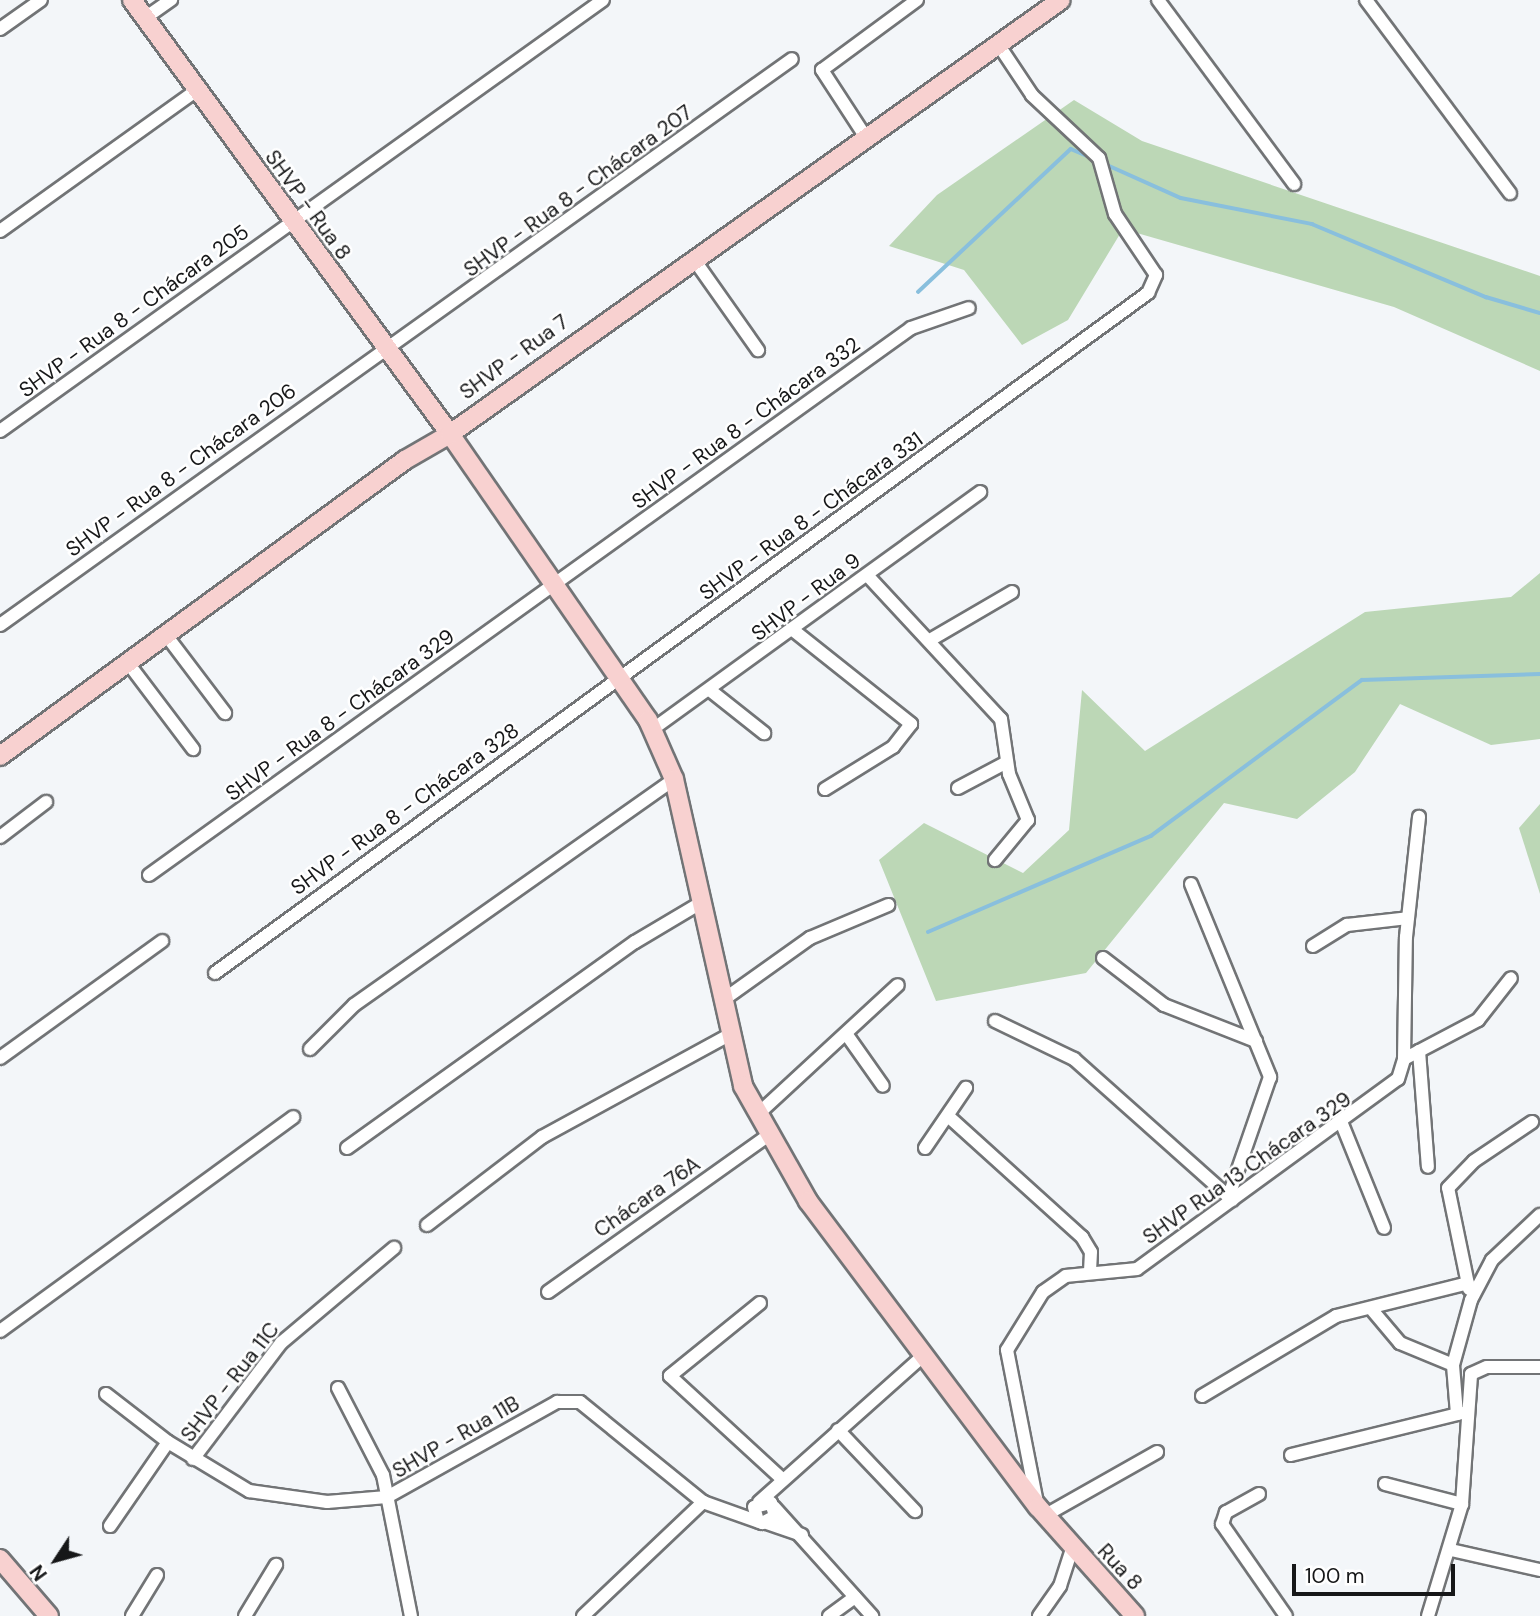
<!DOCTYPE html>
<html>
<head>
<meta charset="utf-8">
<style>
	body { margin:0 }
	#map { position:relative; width:1540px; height:1616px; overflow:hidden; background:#f3f6f9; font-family:"DM Sans",sans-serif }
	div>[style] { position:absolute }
	.green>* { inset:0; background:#bcd7b6 }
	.stream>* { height:3.5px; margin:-1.75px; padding:0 1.75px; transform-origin:1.75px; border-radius:1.75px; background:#89bfdd }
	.roads { filter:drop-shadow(2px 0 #727476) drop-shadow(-2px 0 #727476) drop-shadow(0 2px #727476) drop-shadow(0 -2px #727476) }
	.street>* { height:12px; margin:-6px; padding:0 6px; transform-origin:6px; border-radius:6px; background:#fff }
	.secondary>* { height:18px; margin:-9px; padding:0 9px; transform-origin:9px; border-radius:9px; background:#f8d1d0 }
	span { translate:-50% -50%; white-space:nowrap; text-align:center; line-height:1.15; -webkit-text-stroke:5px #fff; paint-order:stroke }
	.street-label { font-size:21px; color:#161718 }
	.north { position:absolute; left:21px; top:1525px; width:70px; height:70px; -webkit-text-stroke:5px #fff; paint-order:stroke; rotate:234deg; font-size:19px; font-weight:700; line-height:28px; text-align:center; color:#161718 }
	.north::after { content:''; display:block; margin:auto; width:24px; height:32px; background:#161718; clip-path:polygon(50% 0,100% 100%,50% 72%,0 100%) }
	.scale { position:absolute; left:1292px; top:1564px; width:163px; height:32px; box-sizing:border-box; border:4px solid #161718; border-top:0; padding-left:9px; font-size:21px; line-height:24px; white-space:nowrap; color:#161718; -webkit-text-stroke:5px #fff; paint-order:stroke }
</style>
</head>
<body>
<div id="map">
	<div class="green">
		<div style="clip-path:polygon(1074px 100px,1142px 141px,1540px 276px,1540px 371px,1394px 307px,1123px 229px,1068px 320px,1022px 345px,964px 270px,889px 246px,937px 195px)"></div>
		<div style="clip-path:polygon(1540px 573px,1540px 739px,1491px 745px,1400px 704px,1355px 772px,1297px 819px,1224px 803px,1086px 973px,936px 1001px,879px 860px,924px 823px,1023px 873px,1069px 830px,1082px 690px,1145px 751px,1365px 612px,1511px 597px)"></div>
		<div style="clip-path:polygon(1540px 804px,1540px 894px,1519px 828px)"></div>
	</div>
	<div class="stream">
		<div style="left:1105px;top:164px;width:83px;rotate:24.1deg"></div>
		<div style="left:1181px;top:198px;width:134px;rotate:11.2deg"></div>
		<div style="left:1312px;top:224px;width:189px;rotate:22.8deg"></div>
		<div style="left:1486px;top:297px;width:56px;rotate:16.5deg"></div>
		<div style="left:918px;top:292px;width:209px;rotate:-43.1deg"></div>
		<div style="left:1071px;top:149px;width:23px;rotate:23deg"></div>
		<div style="left:928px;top:932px;width:243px;rotate:-23.3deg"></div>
		<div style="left:1151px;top:836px;width:262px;rotate:-36.5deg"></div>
		<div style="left:1362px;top:680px;width:178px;rotate:-1.9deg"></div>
	</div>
	<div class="roads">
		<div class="street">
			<div style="left:1158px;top:0;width:229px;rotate:53.5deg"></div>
			<div style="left:1366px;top:0;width:241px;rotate:53.3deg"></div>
			<div style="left:145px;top:18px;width:32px;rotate:-35deg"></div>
			<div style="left:0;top:29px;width:50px;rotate:-35.3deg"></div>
			<div style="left:865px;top:136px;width:79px;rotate:-123.1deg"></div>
			<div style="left:822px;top:70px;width:118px;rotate:-36.4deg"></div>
			<div style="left:0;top:231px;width:242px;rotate:-35.6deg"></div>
			<div style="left:693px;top:258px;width:113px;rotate:54.8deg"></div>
			<div style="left:0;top:431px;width:741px;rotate:-35.56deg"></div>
			<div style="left:867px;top:575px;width:197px;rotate:47.1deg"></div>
			<div style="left:1001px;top:719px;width:56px;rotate:81.7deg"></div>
			<div style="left:1009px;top:774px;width:50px;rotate:67.6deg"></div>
			<div style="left:1028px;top:820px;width:52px;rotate:129.5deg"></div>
			<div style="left:0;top:625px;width:973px;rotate:-35.55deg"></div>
			<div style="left:793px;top:630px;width:151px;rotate:38.5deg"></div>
			<div style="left:911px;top:724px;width:29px;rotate:128deg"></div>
			<div style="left:893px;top:747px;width:80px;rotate:148.3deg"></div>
			<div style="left:166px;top:635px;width:98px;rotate:52.9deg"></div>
			<div style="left:930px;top:640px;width:95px;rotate:-30.3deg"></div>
			<div style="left:128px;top:663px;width:108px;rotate:52.9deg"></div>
			<div style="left:711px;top:691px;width:68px;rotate:38.4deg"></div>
			<div style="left:653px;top:729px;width:404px;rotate:-35.9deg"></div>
			<div style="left:958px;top:788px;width:55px;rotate:-28deg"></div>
			<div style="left:0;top:837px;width:58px;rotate:-37.3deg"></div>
			<div style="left:149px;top:875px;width:938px;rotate:-35.67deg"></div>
			<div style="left:911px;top:328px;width:61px;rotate:-19deg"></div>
			<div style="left:1191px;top:884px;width:209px;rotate:67.7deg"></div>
			<div style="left:1270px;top:1077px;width:128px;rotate:109.1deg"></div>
			<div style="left:1313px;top:946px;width:40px;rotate:-32deg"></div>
			<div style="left:1347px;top:925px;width:61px;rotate:-6.5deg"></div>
			<div style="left:1103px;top:958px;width:77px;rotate:37.6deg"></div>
			<div style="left:1164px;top:1005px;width:99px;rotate:21.4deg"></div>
			<div style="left:215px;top:973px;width:1155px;rotate:-36.09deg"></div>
			<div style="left:1148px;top:293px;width:20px;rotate:-66deg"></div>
			<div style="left:1156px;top:275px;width:73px;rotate:-123.9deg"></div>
			<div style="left:1115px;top:214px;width:58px;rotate:-105.9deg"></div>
			<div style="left:1099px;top:158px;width:92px;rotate:-136.8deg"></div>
			<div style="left:1032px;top:95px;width:61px;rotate:-123.7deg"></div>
			<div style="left:723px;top:1000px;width:107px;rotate:-35.5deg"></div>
			<div style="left:810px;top:938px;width:85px;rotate:-22.9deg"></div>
			<div style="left:995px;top:1021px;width:88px;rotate:25.7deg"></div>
			<div style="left:1074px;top:1059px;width:212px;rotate:41.7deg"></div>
			<div style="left:847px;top:1035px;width:62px;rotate:54.8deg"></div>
			<div style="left:310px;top:1049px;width:62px;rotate:-45deg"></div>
			<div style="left:354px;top:1005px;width:392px;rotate:-35.2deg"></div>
			<div style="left:1419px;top:1051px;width:116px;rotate:85.6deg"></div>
			<div style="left:0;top:1058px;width:200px;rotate:-35.8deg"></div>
			<div style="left:1404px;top:1059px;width:84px;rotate:-27.8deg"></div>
			<div style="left:1478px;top:1020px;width:53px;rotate:-51.8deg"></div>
			<div style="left:758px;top:1114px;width:190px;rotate:-42.7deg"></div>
			<div style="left:948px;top:1116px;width:181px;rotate:42.1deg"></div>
			<div style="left:1082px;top:1237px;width:17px;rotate:59deg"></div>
			<div style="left:1091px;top:1252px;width:19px;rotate:93deg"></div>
			<div style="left:1342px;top:1124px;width:112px;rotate:68deg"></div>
			<div style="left:347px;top:1148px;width:354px;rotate:-35.6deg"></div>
			<div style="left:635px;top:942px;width:78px;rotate:-30.8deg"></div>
			<div style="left:925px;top:1148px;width:73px;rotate:-55.7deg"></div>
			<div style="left:427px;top:1225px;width:145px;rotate:-37.4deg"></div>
			<div style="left:542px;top:1137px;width:213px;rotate:-28.6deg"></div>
			<div style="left:1469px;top:1289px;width:103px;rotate:-101.7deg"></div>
			<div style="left:1448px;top:1188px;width:37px;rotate:-46deg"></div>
			<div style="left:1474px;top:1161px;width:70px;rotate:-33.9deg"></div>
			<div style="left:548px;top:1292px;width:272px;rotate:-35.4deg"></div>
			<div style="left:760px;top:1303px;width:116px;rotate:141deg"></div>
			<div style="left:670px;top:1376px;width:151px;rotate:42.6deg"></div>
			<div style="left:1373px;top:1311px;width:42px;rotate:49.8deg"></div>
			<div style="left:1400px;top:1343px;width:57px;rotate:22.5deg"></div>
			<div style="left:0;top:1331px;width:363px;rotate:-36.1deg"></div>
			<div style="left:338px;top:1388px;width:98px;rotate:62.7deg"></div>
			<div style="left:383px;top:1475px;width:144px;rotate:78.8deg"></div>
			<div style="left:106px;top:1394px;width:78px;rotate:37.7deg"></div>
			<div style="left:168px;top:1442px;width:95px;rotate:31.2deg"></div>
			<div style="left:249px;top:1491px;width:79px;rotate:8deg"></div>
			<div style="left:327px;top:1502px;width:60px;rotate:-4.8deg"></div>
			<div style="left:387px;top:1497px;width:195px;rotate:-29.2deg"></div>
			<div style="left:557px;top:1402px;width:23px"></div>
			<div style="left:580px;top:1402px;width:159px;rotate:39.1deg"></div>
			<div style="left:703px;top:1502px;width:63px;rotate:19.6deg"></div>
			<div style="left:762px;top:1523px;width:15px;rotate:-28deg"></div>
			<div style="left:775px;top:1516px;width:14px;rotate:-107deg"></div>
			<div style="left:771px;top:1503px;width:17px;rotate:167deg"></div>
			<div style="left:754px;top:1507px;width:15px;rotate:74deg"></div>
			<div style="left:1202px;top:1396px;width:156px;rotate:-30.8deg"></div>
			<div style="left:1336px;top:1316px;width:136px;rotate:-14deg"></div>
			<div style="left:1457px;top:1414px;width:49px;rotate:-94.7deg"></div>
			<div style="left:1453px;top:1365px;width:67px;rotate:-74.5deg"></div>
			<div style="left:1471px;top:1300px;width:45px;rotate:-62.3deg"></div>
			<div style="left:1492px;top:1260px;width:66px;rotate:-43.2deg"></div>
			<div style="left:838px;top:1430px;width:112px;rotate:46.5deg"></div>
			<div style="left:1291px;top:1455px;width:176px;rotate:-13.8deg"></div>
			<div style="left:193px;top:1459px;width:146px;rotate:-52.8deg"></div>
			<div style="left:281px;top:1343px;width:148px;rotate:-40.1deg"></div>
			<div style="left:1385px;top:1484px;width:80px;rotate:14.6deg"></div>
			<div style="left:1259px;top:1494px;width:38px;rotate:151deg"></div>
			<div style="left:1226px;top:1512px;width:13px;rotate:108deg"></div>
			<div style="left:1222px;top:1524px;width:112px;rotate:55.2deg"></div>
			<div style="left:759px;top:1502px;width:218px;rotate:-41.7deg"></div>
			<div style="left:1037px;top:1503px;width:156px;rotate:-101.1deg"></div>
			<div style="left:1007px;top:1350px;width:68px;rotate:-58.2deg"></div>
			<div style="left:1043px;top:1292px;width:28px;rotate:-35deg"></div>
			<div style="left:1066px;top:1276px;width:71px;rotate:-5.6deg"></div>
			<div style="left:1137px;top:1269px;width:323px;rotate:-36.1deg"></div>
			<div style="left:1398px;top:1079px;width:21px;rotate:-73deg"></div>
			<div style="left:1404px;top:1059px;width:122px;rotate:-89.1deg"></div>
			<div style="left:1406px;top:937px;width:121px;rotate:-83.8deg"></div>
			<div style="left:774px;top:1507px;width:147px;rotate:48deg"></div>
			<div style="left:1044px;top:1516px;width:130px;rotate:-29.5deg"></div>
			<div style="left:767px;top:1523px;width:37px;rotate:19deg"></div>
			<div style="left:110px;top:1526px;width:102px;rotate:-55.4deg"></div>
			<div style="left:1451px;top:1550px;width:91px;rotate:12.7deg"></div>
			<div style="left:132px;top:1616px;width:48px;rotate:-58.6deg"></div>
			<div style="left:245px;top:1616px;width:60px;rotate:-58.7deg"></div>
			<div style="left:583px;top:1616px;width:166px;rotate:-43.5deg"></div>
			<div style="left:829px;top:1616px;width:32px;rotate:-36deg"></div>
			<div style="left:1039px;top:1616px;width:37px;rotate:-55deg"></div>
			<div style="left:1060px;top:1586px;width:40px;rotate:-72deg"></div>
			<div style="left:1428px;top:1616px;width:117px;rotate:-73.1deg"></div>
			<div style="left:1462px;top:1504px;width:130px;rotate:-86deg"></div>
			<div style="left:1471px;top:1374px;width:17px;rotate:-24deg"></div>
			<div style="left:1487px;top:1367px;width:53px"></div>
		</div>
		<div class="secondary">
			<div style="left:132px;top:0;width:538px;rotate:53.77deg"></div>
			<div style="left:450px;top:434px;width:348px;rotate:55.3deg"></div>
			<div style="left:648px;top:720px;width:64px;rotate:66.2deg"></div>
			<div style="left:674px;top:779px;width:315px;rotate:77.3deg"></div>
			<div style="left:743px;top:1086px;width:132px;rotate:60.5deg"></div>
			<div style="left:808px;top:1201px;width:383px;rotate:53.1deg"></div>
			<div style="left:1038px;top:1507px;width:146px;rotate:48.3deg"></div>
			<div style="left:0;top:756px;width:502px;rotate:-36.16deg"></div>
			<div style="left:405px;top:460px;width:52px;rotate:-30deg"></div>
			<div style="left:450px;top:434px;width:749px;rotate:-35.39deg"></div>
			<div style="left:0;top:1559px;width:75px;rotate:49.3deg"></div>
		</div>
	</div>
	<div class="street-label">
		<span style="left:578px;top:191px;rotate:-36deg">SHVP - Rua 8 - Chácara 207</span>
		<span style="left:308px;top:205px;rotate:54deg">SHVP - Rua 8</span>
		<span style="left:134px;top:311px;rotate:-36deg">SHVP - Rua 8 - Chácara 205</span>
		<span style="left:514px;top:357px;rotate:-36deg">SHVP - Rua 7</span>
		<span style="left:746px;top:423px;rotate:-36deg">SHVP - Rua 8 - Chácara 332</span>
		<span style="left:181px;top:470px;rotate:-36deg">SHVP - Rua 8 - Chácara 206</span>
		<span style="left:811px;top:516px;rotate:-36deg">SHVP - Rua 8 - Chácara 331</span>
		<span style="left:806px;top:597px;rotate:-37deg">SHVP - Rua 9</span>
		<span style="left:340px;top:715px;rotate:-36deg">SHVP - Rua 8 - Chácara 329</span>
		<span style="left:405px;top:809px;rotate:-36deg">SHVP - Rua 8 - Chácara 328</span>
		<span style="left:1247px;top:1168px;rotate:-35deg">SHVP Rua 13 Chácara 329</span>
		<span style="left:647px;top:1197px;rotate:-35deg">Chácara 76A</span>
		<span style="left:230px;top:1382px;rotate:-52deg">SHVP - Rua 11C</span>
		<span style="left:456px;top:1437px;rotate:-30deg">SHVP - Rua 11B</span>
		<span style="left:1120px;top:1567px;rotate:47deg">Rua 8</span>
	</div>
	<div class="north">N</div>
	<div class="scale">100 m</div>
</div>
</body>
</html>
